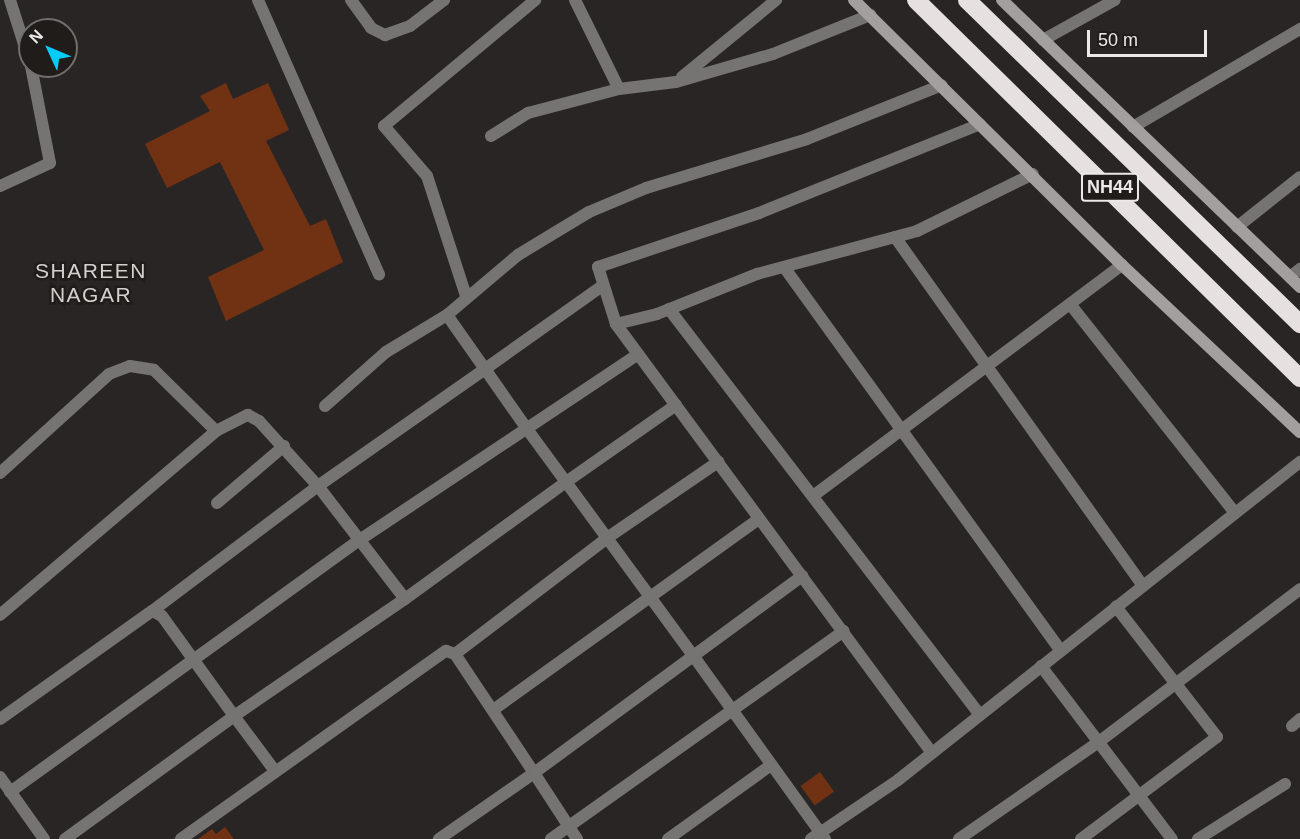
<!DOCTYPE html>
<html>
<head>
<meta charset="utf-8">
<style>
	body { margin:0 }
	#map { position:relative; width:1300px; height:839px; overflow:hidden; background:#292524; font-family:Helvetica,sans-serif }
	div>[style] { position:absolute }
	.building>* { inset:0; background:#703212; transform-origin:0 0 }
	.street>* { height:12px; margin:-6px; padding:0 6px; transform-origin:6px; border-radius:6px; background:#767373 }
	.secondary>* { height:12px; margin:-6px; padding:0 6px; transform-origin:6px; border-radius:6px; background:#a39f9f }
	.highway>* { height:18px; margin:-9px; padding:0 9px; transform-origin:9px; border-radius:9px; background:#e6e0e0 }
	span { translate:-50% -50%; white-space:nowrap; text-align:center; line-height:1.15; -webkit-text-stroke:5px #201c1a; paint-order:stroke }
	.shield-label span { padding:2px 4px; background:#201c1a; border:2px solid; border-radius:4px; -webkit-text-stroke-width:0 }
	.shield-label { font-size:18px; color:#ece9e8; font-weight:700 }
	.neighbourhood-label { font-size:21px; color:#d5d0cd; letter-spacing:1.5px }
	.north { position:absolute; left:18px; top:18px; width:60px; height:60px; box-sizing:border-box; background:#201c1a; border:2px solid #726e6c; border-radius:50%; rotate:314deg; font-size:16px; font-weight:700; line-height:24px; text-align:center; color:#ece9e8 }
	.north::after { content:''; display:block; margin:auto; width:21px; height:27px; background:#05cbf9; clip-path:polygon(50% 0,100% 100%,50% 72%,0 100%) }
	.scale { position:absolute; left:1087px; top:30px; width:120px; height:27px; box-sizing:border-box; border:3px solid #ece9e8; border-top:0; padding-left:8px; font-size:18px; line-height:21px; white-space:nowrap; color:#ece9e8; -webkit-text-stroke:4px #201c1a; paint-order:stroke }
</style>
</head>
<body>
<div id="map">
	<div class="building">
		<div style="clip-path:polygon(226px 83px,233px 99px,268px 83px,289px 130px,266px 141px,310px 226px,326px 219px,343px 262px,226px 321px,208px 277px,264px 250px,220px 162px,167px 188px,145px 144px,210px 111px,200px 96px)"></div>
		<div style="left:820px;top:772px;width:24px;height:24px;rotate:54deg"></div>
		<div style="clip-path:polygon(225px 827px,234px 839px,198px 839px,212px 829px,216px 834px)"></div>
	</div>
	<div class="street">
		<div style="left:10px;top:0;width:66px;rotate:72.4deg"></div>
		<div style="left:258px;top:0;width:300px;rotate:66.2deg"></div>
		<div style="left:351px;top:0;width:34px;rotate:54deg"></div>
		<div style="left:371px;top:28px;width:16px;rotate:27deg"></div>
		<div style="left:385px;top:35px;width:27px;rotate:-20deg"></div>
		<div style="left:410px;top:26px;width:43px;rotate:-37.4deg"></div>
		<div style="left:575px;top:0;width:99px;rotate:63.7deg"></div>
		<div style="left:1043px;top:40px;width:82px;rotate:-29.1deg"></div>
		<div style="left:682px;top:77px;width:122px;rotate:-39.3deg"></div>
		<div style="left:1133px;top:127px;width:194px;rotate:-30.4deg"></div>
		<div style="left:491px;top:136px;width:44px;rotate:-31.9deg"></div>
		<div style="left:528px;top:113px;width:94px;rotate:-14.8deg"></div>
		<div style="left:619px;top:89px;width:57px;rotate:-7deg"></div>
		<div style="left:676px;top:82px;width:101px;rotate:-16.1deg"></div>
		<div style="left:773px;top:54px;width:105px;rotate:-21.9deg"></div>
		<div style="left:0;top:186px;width:55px;rotate:-24.7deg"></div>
		<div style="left:50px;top:163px;width:99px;rotate:-101.1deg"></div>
		<div style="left:1237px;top:227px;width:80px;rotate:-38.4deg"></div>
		<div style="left:895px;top:237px;width:428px;rotate:54.6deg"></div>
		<div style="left:784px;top:267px;width:473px;rotate:54.2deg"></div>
		<div style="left:1290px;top:277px;width:13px;rotate:-39deg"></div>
		<div style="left:466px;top:296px;width:126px;rotate:-108deg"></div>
		<div style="left:427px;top:176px;width:66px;rotate:-130.7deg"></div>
		<div style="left:384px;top:126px;width:197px;rotate:-39.8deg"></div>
		<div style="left:1070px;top:304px;width:266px;rotate:51.7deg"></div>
		<div style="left:669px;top:309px;width:511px;rotate:52.55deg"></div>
		<div style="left:447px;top:315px;width:66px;rotate:54.9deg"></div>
		<div style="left:485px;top:369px;width:142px;rotate:-35.3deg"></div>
		<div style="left:616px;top:324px;width:42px;rotate:-13.7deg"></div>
		<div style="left:657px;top:314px;width:108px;rotate:-21.8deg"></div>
		<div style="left:757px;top:274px;width:166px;rotate:-15deg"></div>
		<div style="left:917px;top:231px;width:129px;rotate:-26.2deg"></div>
		<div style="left:676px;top:405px;width:134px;rotate:145deg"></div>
		<div style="left:566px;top:482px;width:199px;rotate:144deg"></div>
		<div style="left:405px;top:599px;width:143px;rotate:-127.6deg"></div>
		<div style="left:318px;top:486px;width:204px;rotate:-35deg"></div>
		<div style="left:485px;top:369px;width:73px;rotate:55deg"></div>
		<div style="left:527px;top:429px;width:66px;rotate:53.7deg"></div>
		<div style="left:566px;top:482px;width:69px;rotate:53.8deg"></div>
		<div style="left:607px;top:538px;width:144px;rotate:53.8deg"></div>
		<div style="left:692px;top:654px;width:228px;rotate:54.3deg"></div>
		<div style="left:325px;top:406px;width:81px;rotate:-41.5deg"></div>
		<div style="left:386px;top:352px;width:71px;rotate:-31.2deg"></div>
		<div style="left:447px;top:315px;width:93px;rotate:-40.2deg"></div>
		<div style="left:518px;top:255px;width:83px;rotate:-31.2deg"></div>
		<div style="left:589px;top:212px;width:62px;rotate:-22.8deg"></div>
		<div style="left:646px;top:188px;width:168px;rotate:-16.9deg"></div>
		<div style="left:807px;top:139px;width:145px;rotate:-21.8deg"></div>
		<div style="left:0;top:473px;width:147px;rotate:-42.2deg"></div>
		<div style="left:109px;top:374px;width:22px;rotate:-21deg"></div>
		<div style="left:130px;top:366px;width:24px;rotate:9deg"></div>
		<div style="left:154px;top:370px;width:87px;rotate:44.5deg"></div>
		<div style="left:813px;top:496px;width:386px;rotate:-36.8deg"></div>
		<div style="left:217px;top:503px;width:88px;rotate:-40.4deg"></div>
		<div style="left:0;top:615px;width:284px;rotate:-40.4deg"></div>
		<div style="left:216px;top:431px;width:36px;rotate:-27deg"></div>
		<div style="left:248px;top:415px;width:13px;rotate:29deg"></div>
		<div style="left:259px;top:421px;width:88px;rotate:47.8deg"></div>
		<div style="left:318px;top:486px;width:208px;rotate:143deg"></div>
		<div style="left:455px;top:654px;width:191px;rotate:-37.3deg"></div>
		<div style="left:607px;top:538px;width:135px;rotate:-34.4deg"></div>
		<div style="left:1041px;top:666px;width:217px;rotate:52.9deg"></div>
		<div style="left:493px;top:710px;width:327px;rotate:-35.7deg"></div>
		<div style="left:0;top:719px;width:186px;rotate:-35.4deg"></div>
		<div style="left:152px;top:611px;width:11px;rotate:27deg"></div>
		<div style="left:162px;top:616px;width:123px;rotate:54.2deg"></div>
		<div style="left:234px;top:716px;width:207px;rotate:-34.4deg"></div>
		<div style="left:1292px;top:726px;width:11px;rotate:-41deg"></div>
		<div style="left:932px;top:753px;width:533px;rotate:-126.38deg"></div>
		<div style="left:616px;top:324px;width:60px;rotate:-107.5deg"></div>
		<div style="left:598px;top:267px;width:170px;rotate:-18.5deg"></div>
		<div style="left:759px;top:213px;width:238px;rotate:-21.9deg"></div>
		<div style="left:0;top:777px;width:76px;rotate:54.6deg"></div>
		<div style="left:10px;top:792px;width:433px;rotate:-35.8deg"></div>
		<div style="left:361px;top:539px;width:333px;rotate:-33.7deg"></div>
		<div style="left:65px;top:839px;width:209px;rotate:-36deg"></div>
		<div style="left:234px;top:716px;width:69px;rotate:53.3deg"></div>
		<div style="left:181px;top:839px;width:325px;rotate:-35.4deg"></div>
		<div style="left:446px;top:651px;width:9px;rotate:18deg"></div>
		<div style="left:455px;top:654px;width:143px;rotate:56.4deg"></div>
		<div style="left:534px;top:773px;width:116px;rotate:145.2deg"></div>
		<div style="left:551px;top:839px;width:359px;rotate:-35.4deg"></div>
		<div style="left:577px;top:839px;width:79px;rotate:-123.1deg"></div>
		<div style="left:534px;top:773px;width:333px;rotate:-36.3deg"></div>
		<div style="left:668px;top:839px;width:127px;rotate:-35.7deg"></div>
		<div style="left:811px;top:839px;width:105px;rotate:-34.1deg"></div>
		<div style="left:898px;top:780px;width:513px;rotate:-38.35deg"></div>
		<div style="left:959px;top:839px;width:172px;rotate:-34.8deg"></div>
		<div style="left:1100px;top:741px;width:251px;rotate:-37.2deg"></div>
		<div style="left:1081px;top:839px;width:170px;rotate:-36.9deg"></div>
		<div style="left:1217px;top:737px;width:165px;rotate:-127.8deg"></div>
		<div style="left:1198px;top:839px;width:103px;rotate:-32.3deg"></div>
	</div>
	<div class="secondary">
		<div style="left:854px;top:0;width:377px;rotate:44.7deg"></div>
		<div style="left:1122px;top:265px;width:244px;rotate:43.2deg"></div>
		<div style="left:1002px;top:0;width:414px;rotate:43.9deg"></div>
	</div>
	<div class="highway">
		<div style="left:916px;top:0;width:539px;rotate:44.55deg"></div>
		<div style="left:967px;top:0;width:465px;rotate:44.2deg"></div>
	</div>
	<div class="shield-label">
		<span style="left:1110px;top:187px">NH44</span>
	</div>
	<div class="neighbourhood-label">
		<span style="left:91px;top:283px">SHAREEN<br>NAGAR</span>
	</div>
	<div class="north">N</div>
	<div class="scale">50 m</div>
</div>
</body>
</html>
